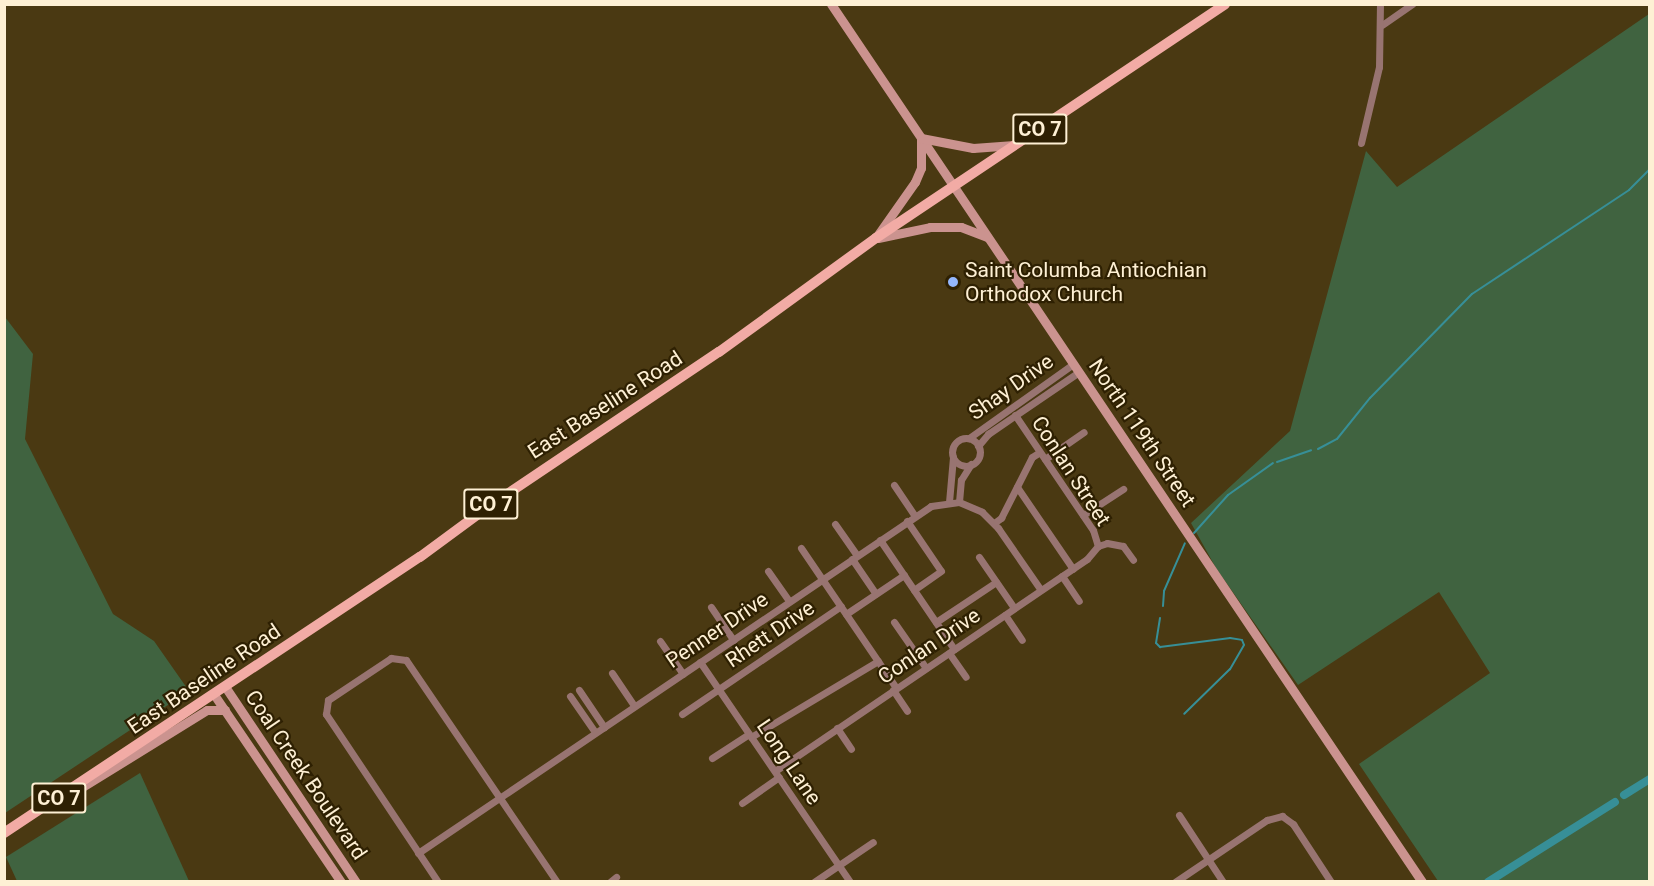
<!DOCTYPE html>
<html>
<head>
<meta charset="utf-8">
<style>
	body { margin:0 }
	#map { position:relative; width:1654px; height:886px; overflow:hidden; background:#4a3912; font-family:Roboto,sans-serif }
	div>[style] { position:absolute }
	.green>* { inset:0; background:#406340 }
	.stream>* { height:2px; margin:-1px; padding:0 1px; transform-origin:1px; border-radius:1px; background:#378f97 }
	.canal>* { height:8px; margin:-4px; padding:0 4px; transform-origin:4px; border-radius:4px; background:#378f97 }
	.street>* { height:7px; margin:-3.5px; padding:0 3.5px; transform-origin:3.5px; border-radius:3.5px; background:#987471 }
	.street>.ring { margin:-3.5px; padding:0; box-sizing:content-box; background:none; border:7px solid #987471; border-radius:50% }
	.secondary>* { height:9px; margin:-4.5px; padding:0 4.5px; transform-origin:4.5px; border-radius:4.5px; background:#cb938f }
	.primary>* { height:10px; margin:-5px; padding:0 5px; transform-origin:5px; border-radius:5px; background:#f2aba5 }
	.dots>* { width:16px; height:16px; translate:-50% -50%; box-sizing:border-box; border:3px solid #2e2002; border-radius:50% }
	span { translate:-50% -50%; white-space:nowrap; text-align:center; line-height:1.15; -webkit-text-stroke:4.5px #2e2002; paint-order:stroke }
	.shield-label span { padding:2px 4px; background:#2e2002; border:2px solid; border-radius:4px; -webkit-text-stroke-width:0 }
	.shield-label { font-size:20px; color:#fef0d4; font-weight:700 }
	.poi-label { font-size:21px; color:#fef0d4 }
	.left { translate:0 -50%; text-align:left }
	.street-label { font-size:21px; color:#fef0d4 }
	.frame { position:absolute; inset:0; border:6px solid #fef0d4; pointer-events:none }
</style>
</head>
<body>
<div id="map">
	<div class="green">
		<div style="clip-path:polygon(1649px 14px,1649px 881px,1438px 881px,1359px 764px,1490px 673px,1439px 592px,1298px 685px,1216px 568px,1191px 523px,1290px 431px,1366px 151px,1397px 187px)"></div>
		<div style="clip-path:polygon(5px 317px,33px 354px,25px 439px,113px 614px,154px 641px,189px 691px,5px 813px)"></div>
		<div style="clip-path:polygon(140px 773px,189px 881px,17px 881px,6px 857px)"></div>
	</div>
	<div class="stream">
		<div style="left:1318px;top:449px;width:21px;rotate:-28deg"></div>
		<div style="left:1337px;top:439px;width:53px;rotate:-51.2deg"></div>
		<div style="left:1370px;top:398px;width:146px;rotate:-45.6deg"></div>
		<div style="left:1472px;top:294px;width:188px;rotate:-33.5deg"></div>
		<div style="left:1629px;top:190px;width:30px;rotate:-45deg"></div>
		<div style="left:1277px;top:462px;width:36px;rotate:-19deg"></div>
		<div style="left:1194px;top:533px;width:51px;rotate:-48.2deg"></div>
		<div style="left:1228px;top:495px;width:55px;rotate:-35.4deg"></div>
		<div style="left:1163px;top:606px;width:15px;rotate:-86deg"></div>
		<div style="left:1164px;top:591px;width:52px;rotate:-66.4deg"></div>
		<div style="left:1160px;top:618px;width:25px;rotate:99deg"></div>
		<div style="left:1156px;top:643px;width:6px;rotate:45deg"></div>
		<div style="left:1160px;top:647px;width:71px;rotate:-7.3deg"></div>
		<div style="left:1230px;top:638px;width:12px;rotate:9deg"></div>
		<div style="left:1242px;top:640px;width:5px;rotate:68deg"></div>
		<div style="left:1244px;top:645px;width:28px;rotate:120deg"></div>
		<div style="left:1230px;top:669px;width:64px;rotate:135.6deg"></div>
	</div>
	<div class="canal">
		<div style="left:1624px;top:795px;width:31px;rotate:-32deg"></div>
		<div style="left:1488px;top:882px;width:150px;rotate:-32.2deg"></div>
	</div>
	<div class="street">
		<div style="left:1382px;top:25px;width:37px;rotate:-35deg"></div>
		<div style="left:1361px;top:143px;width:78px;rotate:-76.7deg"></div>
		<div style="left:1379px;top:67px;width:63px;rotate:-89.1deg"></div>
		<div style="left:1015px;top:415px;width:139px;rotate:55.9deg"></div>
		<div style="left:1093px;top:530px;width:17px;rotate:73deg"></div>
		<div style="left:969px;top:438px;width:128px;rotate:-35.4deg"></div>
		<div class="ring" style="left:952px;top:438px;width:21px;height:21px"></div>
		<div style="left:978px;top:446px;width:16px;rotate:-50deg"></div>
		<div style="left:988px;top:434px;width:110px;rotate:-34.3deg"></div>
		<div style="left:1045px;top:459px;width:47px;rotate:-34.7deg"></div>
		<div style="left:894px;top:485px;width:37px;rotate:56deg"></div>
		<div style="left:1017px;top:487px;width:99px;rotate:55.7deg"></div>
		<div style="left:949px;top:502px;width:45px;rotate:-84.9deg"></div>
		<div style="left:959px;top:502px;width:22px;rotate:-85deg"></div>
		<div style="left:961px;top:480px;width:19px;rotate:-58deg"></div>
		<div style="left:1083px;top:515px;width:48px;rotate:-33deg"></div>
		<div style="left:907px;top:521px;width:60px;rotate:55.8deg"></div>
		<div style="left:941px;top:571px;width:33px;rotate:145deg"></div>
		<div style="left:994px;top:523px;width:9px;rotate:-36deg"></div>
		<div style="left:1001px;top:518px;width:68px;rotate:-63.1deg"></div>
		<div style="left:1032px;top:457px;width:9px;rotate:-32deg"></div>
		<div style="left:835px;top:524px;width:38px;rotate:55deg"></div>
		<div style="left:880px;top:540px;width:132px;rotate:55.8deg"></div>
		<div style="left:1098px;top:546px;width:9px;rotate:-18deg"></div>
		<div style="left:1107px;top:543px;width:16px;rotate:11deg"></div>
		<div style="left:1123px;top:546px;width:17px;rotate:54deg"></div>
		<div style="left:801px;top:548px;width:169px;rotate:55.8deg"></div>
		<div style="left:979px;top:557px;width:62px;rotate:55.5deg"></div>
		<div style="left:852px;top:559px;width:42px;rotate:55.6deg"></div>
		<div style="left:768px;top:571px;width:37px;rotate:55deg"></div>
		<div style="left:1062px;top:576px;width:30px;rotate:56deg"></div>
		<div style="left:711px;top:607px;width:40px;rotate:56deg"></div>
		<div style="left:846px;top:614px;width:70px;rotate:-33.9deg"></div>
		<div style="left:1005px;top:615px;width:30px;rotate:56deg"></div>
		<div style="left:894px;top:622px;width:56px;rotate:55.2deg"></div>
		<div style="left:936px;top:622px;width:72px;rotate:-33.7deg"></div>
		<div style="left:660px;top:641px;width:40px;rotate:55.1deg"></div>
		<div style="left:949px;top:653px;width:29px;rotate:55deg"></div>
		<div style="left:700px;top:662px;width:266px;rotate:55.7deg"></div>
		<div style="left:612px;top:673px;width:40px;rotate:56deg"></div>
		<div style="left:579px;top:690px;width:45px;rotate:56deg"></div>
		<div style="left:893px;top:690px;width:25px;rotate:56deg"></div>
		<div style="left:570px;top:696px;width:44px;rotate:55.2deg"></div>
		<div style="left:682px;top:714px;width:192px;rotate:-34.2deg"></div>
		<div style="left:837px;top:728px;width:25px;rotate:56deg"></div>
		<div style="left:751px;top:737px;width:148px;rotate:-30.9deg"></div>
		<div style="left:712px;top:758px;width:44px;rotate:-33deg"></div>
		<div style="left:775px;top:771px;width:377px;rotate:-34.2deg"></div>
		<div style="left:1087px;top:559px;width:17px;rotate:-50deg"></div>
		<div style="left:742px;top:803px;width:45px;rotate:-35.1deg"></div>
		<div style="left:1179px;top:815px;width:80px;rotate:56.7deg"></div>
		<div style="left:418px;top:853px;width:619px;rotate:-34.07deg"></div>
		<div style="left:931px;top:506px;width:28px;rotate:-8deg"></div>
		<div style="left:959px;top:502px;width:25px;rotate:23deg"></div>
		<div style="left:982px;top:512px;width:23px;rotate:45deg"></div>
		<div style="left:998px;top:528px;width:75px;rotate:55.3deg"></div>
		<div style="left:438px;top:882px;width:202px;rotate:-123.7deg"></div>
		<div style="left:326px;top:714px;width:14px;rotate:-82deg"></div>
		<div style="left:328px;top:700px;width:76px;rotate:-33.7deg"></div>
		<div style="left:391px;top:658px;width:15px;rotate:8deg"></div>
		<div style="left:406px;top:660px;width:268px;rotate:55.8deg"></div>
		<div style="left:610px;top:882px;width:8px;rotate:-40deg"></div>
		<div style="left:814px;top:882px;width:71px;rotate:-34.1deg"></div>
		<div style="left:1175px;top:882px;width:111px;rotate:-34deg"></div>
		<div style="left:1267px;top:820px;width:16px;rotate:-15deg"></div>
		<div style="left:1282px;top:816px;width:14px;rotate:36deg"></div>
		<div style="left:1293px;top:824px;width:69px;rotate:56.8deg"></div>
	</div>
	<div class="secondary">
		<div style="left:831px;top:4px;width:1058px;rotate:56.05deg"></div>
		<div style="left:877px;top:236px;width:66px;rotate:-54.9deg"></div>
		<div style="left:915px;top:182px;width:15px;rotate:-67deg"></div>
		<div style="left:921px;top:168px;width:30px;rotate:-90deg"></div>
		<div style="left:921px;top:138px;width:53px;rotate:10.9deg"></div>
		<div style="left:973px;top:148px;width:41px;rotate:-4.2deg"></div>
		<div style="left:878px;top:238px;width:53px;rotate:-11.9deg"></div>
		<div style="left:930px;top:227px;width:31px"></div>
		<div style="left:961px;top:227px;width:28px;rotate:21deg"></div>
		<div style="left:226px;top:688px;width:234px;rotate:56.2deg"></div>
		<div style="left:215px;top:696px;width:225px;rotate:55.9deg"></div>
		<div style="left:58px;top:802px;width:175px;rotate:-31.7deg"></div>
		<div style="left:207px;top:710px;width:18px"></div>
	</div>
	<div class="primary">
		<div style="left:4px;top:833px;width:499px;rotate:-33.6deg"></div>
		<div style="left:420px;top:557px;width:81px;rotate:-36.4deg"></div>
		<div style="left:485px;top:509px;width:282px;rotate:-33.9deg"></div>
		<div style="left:719px;top:352px;width:194px;rotate:-36deg"></div>
		<div style="left:876px;top:238px;width:420px;rotate:-33.8deg"></div>
	</div>
	<div class="dots">
		<div style="left:953px;top:282px;background:#94b7fd"></div>
	</div>
	<div class="shield-label">
		<span style="left:1040px;top:129px">CO 7</span>
		<span style="left:491px;top:504px">CO 7</span>
		<span style="left:59px;top:798px">CO 7</span>
	</div>
	<div class="poi-label">
		<span class="left" style="left:965px;top:282px">Saint Columba Antiochian<br>Orthodox Church</span>
	</div>
	<div class="street-label">
		<span style="left:1011px;top:387px;rotate:-35deg">Shay Drive</span>
		<span style="left:605px;top:405px;rotate:-33deg">East Baseline Road</span>
		<span style="left:1142px;top:433px;rotate:56deg">North 119th Street</span>
		<span style="left:1071px;top:471px;rotate:57deg">Conlan Street</span>
		<span style="left:717px;top:630px;rotate:-34deg">Penner Drive</span>
		<span style="left:770px;top:634px;rotate:-34deg">Rhett Drive</span>
		<span style="left:929px;top:646px;rotate:-34deg">Conlan Drive</span>
		<span style="left:204px;top:679px;rotate:-34deg">East Baseline Road</span>
		<span style="left:789px;top:762px;rotate:56deg">Long Lane</span>
		<span style="left:306px;top:775px;rotate:56deg">Coal Creek Boulevard</span>
	</div>
	<div class="frame"></div>
</div>
</body>
</html>
